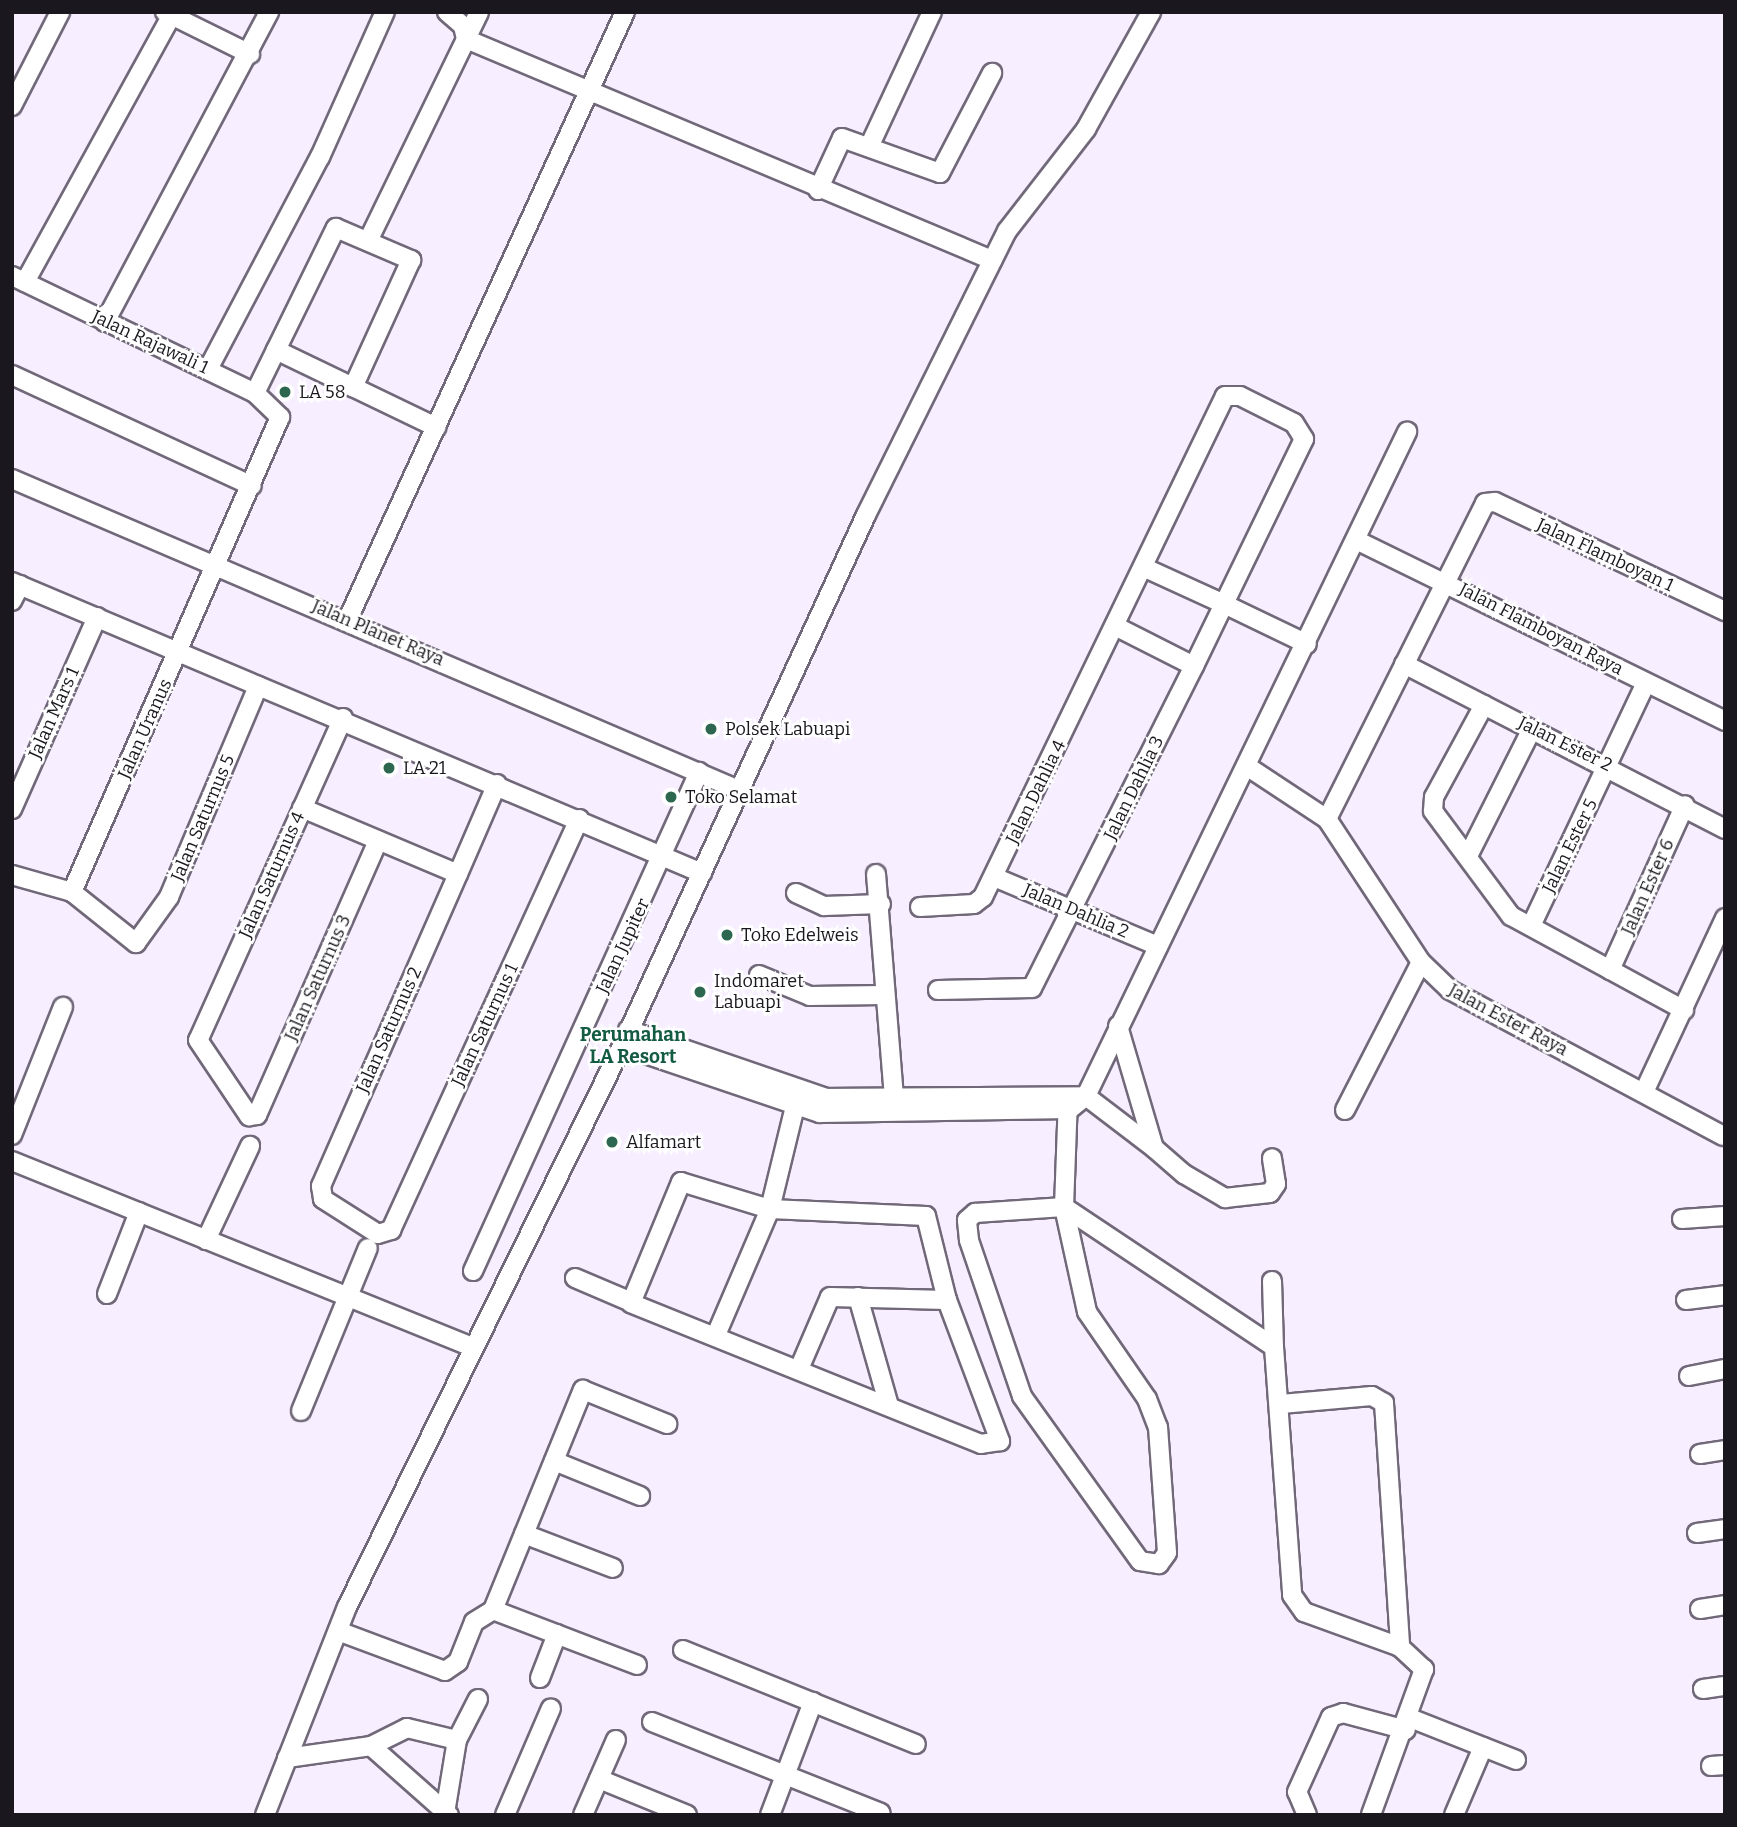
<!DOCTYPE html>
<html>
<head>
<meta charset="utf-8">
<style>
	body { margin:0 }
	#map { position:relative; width:1737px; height:1827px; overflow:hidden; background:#f7efff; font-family:Bitter,serif }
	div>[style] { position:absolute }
	.roads { filter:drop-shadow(2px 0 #716879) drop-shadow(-2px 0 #716879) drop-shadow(0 2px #716879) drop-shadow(0 -2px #716879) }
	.minor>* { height:18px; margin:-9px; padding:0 9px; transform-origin:9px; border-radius:9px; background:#fff }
	.dots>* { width:19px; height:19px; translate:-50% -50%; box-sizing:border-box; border:4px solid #fff; border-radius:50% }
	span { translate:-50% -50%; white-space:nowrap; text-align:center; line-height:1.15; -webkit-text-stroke:5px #fff; paint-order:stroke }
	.street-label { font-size:18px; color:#1a171e }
	.poi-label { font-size:18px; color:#1a171e }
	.left { translate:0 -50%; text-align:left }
	.neighbourhood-label { font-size:19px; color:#145b43; font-weight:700 }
	.frame { position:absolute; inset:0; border:14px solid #1a171e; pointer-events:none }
</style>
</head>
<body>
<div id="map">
	<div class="roads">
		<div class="minor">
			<div style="left:165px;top:12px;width:95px;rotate:26.3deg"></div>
			<div style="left:447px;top:12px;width:21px;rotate:41deg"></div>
			<div style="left:463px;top:26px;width:13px;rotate:77deg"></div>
			<div style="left:466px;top:39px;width:30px;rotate:-64deg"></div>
			<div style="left:12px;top:106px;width:106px;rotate:-62.9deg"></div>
			<div style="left:869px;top:147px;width:149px;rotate:-65deg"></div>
			<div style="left:818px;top:190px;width:57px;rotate:-65.2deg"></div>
			<div style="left:842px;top:138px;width:104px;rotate:19.7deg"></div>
			<div style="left:940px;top:173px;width:113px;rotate:-62.5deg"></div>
			<div style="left:368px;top:241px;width:225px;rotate:-64.1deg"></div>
			<div style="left:466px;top:39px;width:571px;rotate:22.79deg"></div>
			<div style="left:12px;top:276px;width:270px;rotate:25.7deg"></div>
			<div style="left:255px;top:393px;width:35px;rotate:44deg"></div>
			<div style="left:280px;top:417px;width:519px;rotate:113.65deg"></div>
			<div style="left:25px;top:282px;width:305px;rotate:-61.2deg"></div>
			<div style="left:105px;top:322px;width:351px;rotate:-62.1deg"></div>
			<div style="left:276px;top:350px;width:178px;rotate:25.7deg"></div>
			<div style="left:208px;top:369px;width:240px;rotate:-62.2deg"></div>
			<div style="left:320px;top:157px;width:159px;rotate:-65.9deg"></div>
			<div style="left:12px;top:375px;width:264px;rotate:24.8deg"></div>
			<div style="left:255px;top:393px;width:184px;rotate:-63.9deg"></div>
			<div style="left:336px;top:228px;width:82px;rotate:23.1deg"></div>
			<div style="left:411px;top:260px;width:140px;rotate:114.5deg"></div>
			<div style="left:12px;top:479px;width:793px;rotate:23.17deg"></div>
			<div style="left:1356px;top:540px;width:411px;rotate:26.1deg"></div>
			<div style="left:12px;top:582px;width:749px;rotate:22.87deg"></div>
			<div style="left:12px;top:601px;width:18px;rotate:-63deg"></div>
			<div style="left:348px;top:619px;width:667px;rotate:-65.47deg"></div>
			<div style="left:1117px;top:627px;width:86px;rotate:26.9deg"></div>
			<div style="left:1404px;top:664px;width:361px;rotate:27.2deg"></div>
			<div style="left:1484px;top:705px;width:105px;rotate:118.5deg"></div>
			<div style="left:1434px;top:797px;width:14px;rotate:94deg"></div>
			<div style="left:1433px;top:811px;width:131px;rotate:53.4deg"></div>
			<div style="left:1511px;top:916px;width:197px;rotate:28.5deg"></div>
			<div style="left:343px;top:718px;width:353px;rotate:114.2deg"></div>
			<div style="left:198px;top:1040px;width:92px;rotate:56.1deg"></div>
			<div style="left:249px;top:1116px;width:8px;rotate:-7deg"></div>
			<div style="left:257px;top:1115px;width:300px;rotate:-66.2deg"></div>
			<div style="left:1248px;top:767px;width:95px;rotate:33.4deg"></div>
			<div style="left:1327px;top:819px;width:171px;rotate:56.7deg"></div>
			<div style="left:1421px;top:962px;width:40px;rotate:44deg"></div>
			<div style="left:1450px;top:990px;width:310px;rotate:28.1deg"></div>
			<div style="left:302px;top:808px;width:169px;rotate:22.9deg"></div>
			<div style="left:458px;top:874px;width:98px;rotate:-66.6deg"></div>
			<div style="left:12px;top:809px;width:210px;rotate:-66.1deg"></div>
			<div style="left:1327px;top:819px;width:353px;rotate:-63.4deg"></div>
			<div style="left:1485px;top:503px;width:10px;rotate:-6deg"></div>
			<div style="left:1495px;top:502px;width:255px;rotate:25.4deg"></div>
			<div style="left:1468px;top:856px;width:142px;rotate:-63.3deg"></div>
			<div style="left:458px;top:874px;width:341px;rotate:113.7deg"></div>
			<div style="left:321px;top:1186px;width:13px;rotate:81deg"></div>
			<div style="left:323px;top:1199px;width:65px;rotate:32.5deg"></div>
			<div style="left:378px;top:1234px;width:14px;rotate:-17deg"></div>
			<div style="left:391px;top:1230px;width:452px;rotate:-65.4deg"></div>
			<div style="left:876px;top:874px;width:224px;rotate:85.4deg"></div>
			<div style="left:12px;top:875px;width:62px;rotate:15.8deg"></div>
			<div style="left:72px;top:892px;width:82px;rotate:38.6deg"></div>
			<div style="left:136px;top:943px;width:57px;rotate:-54.3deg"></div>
			<div style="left:169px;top:897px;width:229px;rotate:-67.1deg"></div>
			<div style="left:994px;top:877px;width:178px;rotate:22.8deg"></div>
			<div style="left:796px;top:893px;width:31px;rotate:25deg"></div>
			<div style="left:824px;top:906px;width:57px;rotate:-2deg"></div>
			<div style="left:920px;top:907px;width:54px;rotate:-3.2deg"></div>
			<div style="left:974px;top:904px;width:11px;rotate:-38deg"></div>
			<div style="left:983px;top:897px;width:556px;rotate:-64.22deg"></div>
			<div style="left:1225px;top:396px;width:15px"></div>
			<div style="left:1240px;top:396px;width:60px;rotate:26.6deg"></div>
			<div style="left:1294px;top:423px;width:19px;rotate:58deg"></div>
			<div style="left:1304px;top:439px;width:183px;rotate:115.9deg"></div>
			<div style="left:1224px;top:604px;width:92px;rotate:25.7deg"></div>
			<div style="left:1531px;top:926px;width:269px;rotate:-64.7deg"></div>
			<div style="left:1610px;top:970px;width:181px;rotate:-65.6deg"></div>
			<div style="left:759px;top:975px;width:55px;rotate:22.4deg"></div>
			<div style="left:810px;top:996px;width:74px;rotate:-0.8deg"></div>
			<div style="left:938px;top:990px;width:94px;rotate:-1.2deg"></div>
			<div style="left:1032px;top:988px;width:360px;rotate:-63.3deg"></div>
			<div style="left:1194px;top:666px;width:69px;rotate:-64.2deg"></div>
			<div style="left:1224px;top:604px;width:87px;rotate:-155.5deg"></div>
			<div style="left:1118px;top:1026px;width:127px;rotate:73.6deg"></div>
			<div style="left:1154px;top:1148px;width:40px;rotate:41deg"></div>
			<div style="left:1184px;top:1174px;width:48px;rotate:30.3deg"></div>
			<div style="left:1225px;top:1198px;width:45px;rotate:-6.3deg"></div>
			<div style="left:1270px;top:1193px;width:11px;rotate:-56deg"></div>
			<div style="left:1276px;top:1184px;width:26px;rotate:-99deg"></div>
			<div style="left:628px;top:1030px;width:210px;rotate:18.9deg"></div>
			<div style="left:827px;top:1098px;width:259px;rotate:-0.4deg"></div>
			<div style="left:1086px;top:1096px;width:86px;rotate:37.4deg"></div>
			<div style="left:622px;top:1046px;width:209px;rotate:18.7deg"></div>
			<div style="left:820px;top:1113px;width:250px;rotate:-0.9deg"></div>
			<div style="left:1070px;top:1109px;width:21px;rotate:-39deg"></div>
			<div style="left:1086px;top:1096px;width:738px;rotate:-64.2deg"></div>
			<div style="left:1644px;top:1092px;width:192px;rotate:-65deg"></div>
			<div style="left:1068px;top:1098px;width:109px;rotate:92.1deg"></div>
			<div style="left:1064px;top:1207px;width:107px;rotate:77.6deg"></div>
			<div style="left:1087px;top:1312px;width:106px;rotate:55.4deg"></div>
			<div style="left:1147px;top:1399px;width:30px;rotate:69deg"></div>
			<div style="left:1158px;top:1427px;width:126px;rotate:85.9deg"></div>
			<div style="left:1167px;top:1553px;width:14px;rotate:126deg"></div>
			<div style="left:1159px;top:1564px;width:19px;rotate:-171deg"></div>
			<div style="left:1140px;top:1561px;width:203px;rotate:-125.6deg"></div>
			<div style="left:1022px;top:1396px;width:165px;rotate:-108.8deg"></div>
			<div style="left:969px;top:1240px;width:20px;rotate:-96deg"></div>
			<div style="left:967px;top:1220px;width:11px;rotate:-41deg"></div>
			<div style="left:975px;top:1213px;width:89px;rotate:-3.9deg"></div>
			<div style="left:1064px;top:1207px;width:252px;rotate:33.7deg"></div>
			<div style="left:1274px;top:1347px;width:249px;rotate:85.8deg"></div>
			<div style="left:1292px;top:1595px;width:21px;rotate:55deg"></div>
			<div style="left:1304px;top:1612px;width:102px;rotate:20deg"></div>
			<div style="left:1400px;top:1647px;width:33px;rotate:43deg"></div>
			<div style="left:1424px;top:1669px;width:155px;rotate:110deg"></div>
			<div style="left:1345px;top:1110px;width:166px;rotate:-62.8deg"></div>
			<div style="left:12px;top:1135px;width:138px;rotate:-68.3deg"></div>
			<div style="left:12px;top:1161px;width:496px;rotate:22deg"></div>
			<div style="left:681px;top:1182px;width:93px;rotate:16.9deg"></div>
			<div style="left:770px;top:1209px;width:156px;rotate:2.6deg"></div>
			<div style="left:926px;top:1216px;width:87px;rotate:76deg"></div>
			<div style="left:947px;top:1300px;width:151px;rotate:69.4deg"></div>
			<div style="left:1000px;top:1441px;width:19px;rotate:171deg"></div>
			<div style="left:981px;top:1444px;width:377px;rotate:-158.1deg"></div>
			<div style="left:631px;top:1303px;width:131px;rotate:-67.5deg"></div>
			<div style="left:1682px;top:1219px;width:43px;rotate:-4deg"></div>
			<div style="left:206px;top:1240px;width:104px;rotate:-64.9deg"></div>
			<div style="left:473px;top:1271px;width:548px;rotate:-65.63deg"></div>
			<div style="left:575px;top:1278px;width:59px;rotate:23.1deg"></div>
			<div style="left:1272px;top:1281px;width:66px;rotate:88.3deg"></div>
			<div style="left:107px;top:1294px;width:88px;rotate:-68.7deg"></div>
			<div style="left:858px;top:1297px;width:113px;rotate:74.1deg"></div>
			<div style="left:1686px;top:1300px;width:39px;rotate:-7deg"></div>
			<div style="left:716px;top:1335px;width:137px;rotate:-66.8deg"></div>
			<div style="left:770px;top:1209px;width:114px;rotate:-76.3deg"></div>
			<div style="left:799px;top:1369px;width:78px;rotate:-66.7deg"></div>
			<div style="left:830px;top:1297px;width:117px;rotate:1.5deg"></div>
			<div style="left:1689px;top:1376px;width:37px;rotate:-11deg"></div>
			<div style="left:1281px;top:1404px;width:91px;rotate:-5deg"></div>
			<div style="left:1372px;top:1396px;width:14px;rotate:30deg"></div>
			<div style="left:1384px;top:1403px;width:245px;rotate:86.2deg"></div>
			<div style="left:301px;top:1411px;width:176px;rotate:-67.7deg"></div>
			<div style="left:1700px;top:1454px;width:25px;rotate:-9deg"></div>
			<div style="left:554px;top:1461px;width:93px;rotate:22.1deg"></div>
			<div style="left:1697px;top:1533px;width:28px;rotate:-8deg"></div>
			<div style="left:524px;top:1534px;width:95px;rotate:20.9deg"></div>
			<div style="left:1700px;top:1609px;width:25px;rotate:-9deg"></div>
			<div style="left:493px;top:1610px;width:238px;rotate:-67.8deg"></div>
			<div style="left:583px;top:1390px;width:91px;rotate:22deg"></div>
			<div style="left:338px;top:1631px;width:114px;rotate:20.5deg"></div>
			<div style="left:445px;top:1671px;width:16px;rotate:-35deg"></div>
			<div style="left:458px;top:1662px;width:43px;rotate:-68.2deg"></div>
			<div style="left:474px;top:1622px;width:22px;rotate:-32deg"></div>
			<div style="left:493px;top:1610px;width:154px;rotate:20.9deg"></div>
			<div style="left:683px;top:1650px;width:251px;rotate:22deg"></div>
			<div style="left:540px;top:1678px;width:47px;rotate:-68.9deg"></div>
			<div style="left:1703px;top:1689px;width:22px;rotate:-8deg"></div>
			<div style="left:1410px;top:1718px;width:114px;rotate:21.6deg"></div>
			<div style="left:652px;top:1722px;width:246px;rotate:21.7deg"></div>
			<div style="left:371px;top:1746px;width:104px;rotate:41.5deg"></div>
			<div style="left:287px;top:1758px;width:85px;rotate:-8.1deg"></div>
			<div style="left:371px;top:1746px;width:40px;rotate:-26.6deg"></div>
			<div style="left:407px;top:1728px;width:51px;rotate:13.5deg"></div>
			<div style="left:1711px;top:1766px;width:14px;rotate:-4deg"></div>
			<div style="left:599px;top:1779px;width:95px;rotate:22.2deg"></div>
			<div style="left:445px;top:1813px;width:74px;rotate:-80.7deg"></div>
			<div style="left:457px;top:1740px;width:46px;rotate:-62.9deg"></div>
			<div style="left:265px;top:1815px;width:224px;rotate:-68.5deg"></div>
			<div style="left:347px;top:1607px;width:625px;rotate:-63.89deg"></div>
			<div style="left:622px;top:1046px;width:584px;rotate:-65.32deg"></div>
			<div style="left:866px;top:515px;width:317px;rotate:-63.6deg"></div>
			<div style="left:1007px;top:231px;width:129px;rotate:-52.2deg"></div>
			<div style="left:1086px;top:129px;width:134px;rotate:-60.9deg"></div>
			<div style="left:505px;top:1815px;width:116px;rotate:-66.7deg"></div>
			<div style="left:583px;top:1815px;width:82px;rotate:-66.3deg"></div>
			<div style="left:770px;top:1815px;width:121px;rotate:-69.2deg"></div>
			<div style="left:1307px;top:1815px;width:25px;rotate:-113deg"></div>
			<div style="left:1297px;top:1792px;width:82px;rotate:-65.6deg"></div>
			<div style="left:1331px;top:1717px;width:13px;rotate:-18deg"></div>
			<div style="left:1343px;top:1713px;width:65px;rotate:15.1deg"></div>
			<div style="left:1454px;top:1815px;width:74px;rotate:-66.9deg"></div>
		</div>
	</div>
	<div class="dots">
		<div style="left:285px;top:392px;background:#2d6750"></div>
		<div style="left:711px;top:729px;background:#2d6750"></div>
		<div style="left:389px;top:768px;background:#2d6750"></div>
		<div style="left:671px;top:797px;background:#2d6750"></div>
		<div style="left:727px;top:935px;background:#2d6750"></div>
		<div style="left:700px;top:992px;background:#2d6750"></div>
		<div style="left:612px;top:1142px;background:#2d6750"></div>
	</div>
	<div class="street-label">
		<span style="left:150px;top:342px;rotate:25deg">Jalan Rajawali 1</span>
		<span style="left:1605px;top:555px;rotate:25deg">Jalan Flamboyan 1</span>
		<span style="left:1541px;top:629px;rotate:27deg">Jalan Flamboyan Raya</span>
		<span style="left:378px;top:633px;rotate:23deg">Jalan Planet Raya</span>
		<span style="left:54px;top:713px;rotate:-66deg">Jalan Mars 1</span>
		<span style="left:145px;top:729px;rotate:-66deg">Jalan Uranus</span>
		<span style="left:1565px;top:744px;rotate:26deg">Jalan Ester 2</span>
		<span style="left:1134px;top:788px;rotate:-64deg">Jalan Dahlia 3</span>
		<span style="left:1036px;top:792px;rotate:-64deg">Jalan Dahlia 4</span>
		<span style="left:203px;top:818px;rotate:-67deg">Jalan Saturnus 5</span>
		<span style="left:1570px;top:846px;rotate:-64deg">Jalan Ester 5</span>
		<span style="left:272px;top:875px;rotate:-66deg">Jalan Saturnus 4</span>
		<span style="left:1648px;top:887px;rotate:-66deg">Jalan Ester 6</span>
		<span style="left:1076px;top:911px;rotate:23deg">Jalan Dahlia 2</span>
		<span style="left:623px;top:946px;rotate:-65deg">Jalan Jupiter</span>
		<span style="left:318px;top:978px;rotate:-66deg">Jalan Saturnus 3</span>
		<span style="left:1508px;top:1020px;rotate:28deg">Jalan Ester Raya</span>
		<span style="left:485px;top:1025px;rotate:-65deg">Jalan Saturnus 1</span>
		<span style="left:389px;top:1030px;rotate:-66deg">Jalan Saturnus 2</span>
	</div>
	<div class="poi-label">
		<span class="left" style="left:299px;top:392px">LA 58</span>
		<span class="left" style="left:725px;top:729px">Polsek Labuapi</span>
		<span class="left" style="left:403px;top:768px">LA 21</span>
		<span class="left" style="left:685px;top:797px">Toko Selamat</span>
		<span class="left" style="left:741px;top:935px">Toko Edelweis</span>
		<span class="left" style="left:714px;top:992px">Indomaret<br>Labuapi</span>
		<span class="left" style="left:626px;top:1142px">Alfamart</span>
	</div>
	<div class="neighbourhood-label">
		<span style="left:633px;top:1046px">Perumahan<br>LA Resort</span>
	</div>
	<div class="frame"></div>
</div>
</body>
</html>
